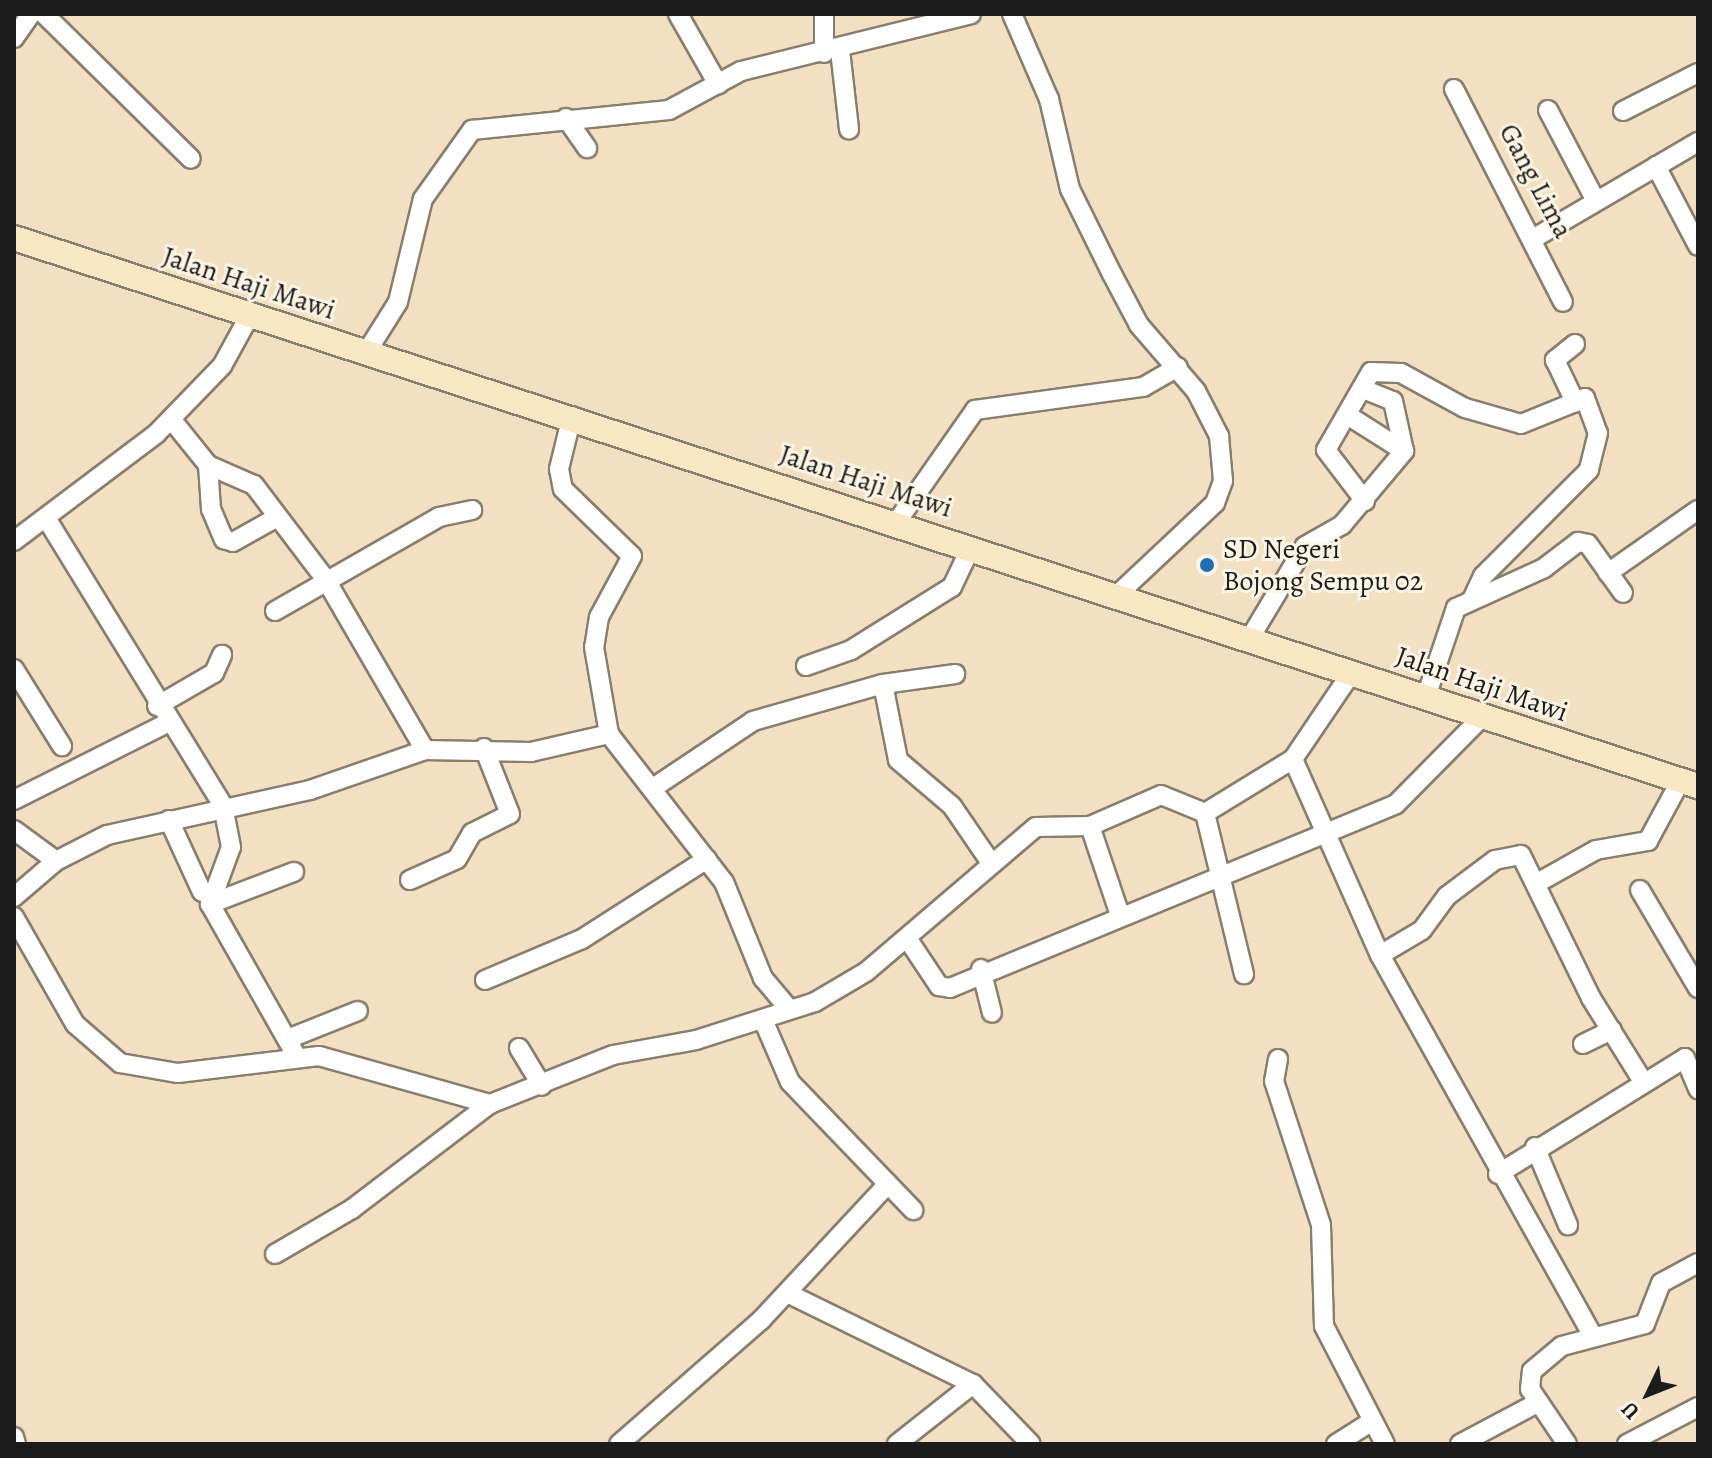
<!DOCTYPE html>
<html>
<head>
<meta charset="utf-8">
<style>
	body { margin:0 }
	#map { position:relative; width:1712px; height:1458px; overflow:hidden; background:#f3dfc1; font-family:Alegreya,serif }
	div>[style] { position:absolute }
	.roads { filter:drop-shadow(2px 0 #887e6e) drop-shadow(-2px 0 #887e6e) drop-shadow(0 2px #887e6e) drop-shadow(0 -2px #887e6e) }
	.street>* { height:18px; margin:-9px; padding:0 9px; transform-origin:9px; border-radius:9px; background:#fff }
	.secondary>* { height:24px; margin:-12px; padding:0 12px; transform-origin:12px; border-radius:12px; background:#fae7c3 }
	.dots>* { width:22px; height:22px; translate:-50% -50%; box-sizing:border-box; border:4px solid #fcf5e5; border-radius:50% }
	span { translate:-50% -50%; white-space:nowrap; text-align:center; line-height:1.15; -webkit-text-stroke:6px #fcf5e5; paint-order:stroke }
	.street-label { font-size:28px; color:#1c1c1c }
	.poi-label { font-size:28px; color:#1c1c1c }
	.left { translate:0 -50%; text-align:left }
	.frame { position:absolute; inset:0; border:16px solid #1c1c1c; pointer-events:none }
	.north { position:absolute; left:1608px; top:1354px; width:80px; height:80px; -webkit-text-stroke:6px #fcf5e5; paint-order:stroke; rotate:227deg; font-size:22px; font-weight:700; line-height:32px; text-align:center; color:#1c1c1c }
	.north::after { content:''; display:block; margin:auto; width:28px; height:36px; background:#1c1c1c; clip-path:polygon(50% 0,100% 100%,50% 72%,0 100%) }
</style>
</head>
<body>
<div id="map">
	<div class="roads">
		<div class="street">
			<div style="left:44px;top:14px;width:206px;rotate:44.6deg"></div>
			<div style="left:678px;top:14px;width:81px;rotate:60.3deg"></div>
			<div style="left:1012px;top:14px;width:93px;rotate:66.5deg"></div>
			<div style="left:1049px;top:99px;width:92px;rotate:76.9deg"></div>
			<div style="left:1070px;top:189px;width:95px;rotate:63.7deg"></div>
			<div style="left:1112px;top:274px;width:58px;rotate:62.1deg"></div>
			<div style="left:1139px;top:325px;width:87px;rotate:49.2deg"></div>
			<div style="left:1196px;top:391px;width:51px;rotate:62.9deg"></div>
			<div style="left:1219px;top:436px;width:45px;rotate:84.9deg"></div>
			<div style="left:1223px;top:481px;width:23px;rotate:110deg"></div>
			<div style="left:1215px;top:503px;width:134px;rotate:136.8deg"></div>
			<div style="left:14px;top:38px;width:29px;rotate:-55deg"></div>
			<div style="left:840px;top:50px;width:80px;rotate:83.5deg"></div>
			<div style="left:824px;top:53px;width:39px;rotate:-90deg"></div>
			<div style="left:1454px;top:89px;width:239px;rotate:62.9deg"></div>
			<div style="left:1548px;top:110px;width:103px;rotate:62.2deg"></div>
			<div style="left:1623px;top:111px;width:84px;rotate:-26.9deg"></div>
			<div style="left:566px;top:118px;width:37px;rotate:55deg"></div>
			<div style="left:1656px;top:166px;width:90px;rotate:62.3deg"></div>
			<div style="left:1536px;top:237px;width:188px;rotate:-30.4deg"></div>
			<div style="left:1575px;top:344px;width:26px;rotate:141deg"></div>
			<div style="left:1555px;top:360px;width:47px;rotate:64.5deg"></div>
			<div style="left:366px;top:353px;width:60px;rotate:-57.9deg"></div>
			<div style="left:398px;top:302px;width:106px;rotate:-76.4deg"></div>
			<div style="left:423px;top:199px;width:85px;rotate:-54.6deg"></div>
			<div style="left:472px;top:130px;width:198px;rotate:-5.8deg"></div>
			<div style="left:669px;top:110px;width:82px;rotate:-28.4deg"></div>
			<div style="left:741px;top:71px;width:237px;rotate:-13.9deg"></div>
			<div style="left:1363px;top:389px;width:32px;rotate:22deg"></div>
			<div style="left:1393px;top:401px;width:51px;rotate:77.6deg"></div>
			<div style="left:572px;top:416px;width:55px;rotate:103.8deg"></div>
			<div style="left:559px;top:469px;width:20px;rotate:79deg"></div>
			<div style="left:563px;top:489px;width:96px;rotate:44.2deg"></div>
			<div style="left:632px;top:556px;width:69px;rotate:118.4deg"></div>
			<div style="left:599px;top:617px;width:30px;rotate:99deg"></div>
			<div style="left:594px;top:647px;width:88px;rotate:80.2deg"></div>
			<div style="left:609px;top:734px;width:187px;rotate:52.2deg"></div>
			<div style="left:724px;top:882px;width:104px;rotate:67.9deg"></div>
			<div style="left:763px;top:978px;width:38px;rotate:50deg"></div>
			<div style="left:171px;top:419px;width:59px;rotate:51.2deg"></div>
			<div style="left:208px;top:465px;width:50px;rotate:23.5deg"></div>
			<div style="left:254px;top:485px;width:119px;rotate:52.8deg"></div>
			<div style="left:326px;top:580px;width:197px;rotate:59.8deg"></div>
			<div style="left:208px;top:465px;width:44px;rotate:86.1deg"></div>
			<div style="left:211px;top:509px;width:33px;rotate:67deg"></div>
			<div style="left:224px;top:539px;width:9px;rotate:18deg"></div>
			<div style="left:233px;top:542px;width:47px;rotate:-29.3deg"></div>
			<div style="left:1365px;top:501px;width:64px;rotate:-127.4deg"></div>
			<div style="left:1326px;top:450px;width:90px;rotate:-60deg"></div>
			<div style="left:1371px;top:372px;width:30px;rotate:2deg"></div>
			<div style="left:1401px;top:373px;width:73px;rotate:28.7deg"></div>
			<div style="left:1465px;top:408px;width:58px;rotate:15.9deg"></div>
			<div style="left:1521px;top:424px;width:69px;rotate:-22.1deg"></div>
			<div style="left:1585px;top:398px;width:37px;rotate:70deg"></div>
			<div style="left:1598px;top:433px;width:38px;rotate:104deg"></div>
			<div style="left:1589px;top:470px;width:150px;rotate:135deg"></div>
			<div style="left:1483px;top:576px;width:26px;rotate:115deg"></div>
			<div style="left:48px;top:521px;width:334px;rotate:58.4deg"></div>
			<div style="left:223px;top:806px;width:42px;rotate:79deg"></div>
			<div style="left:231px;top:847px;width:61px;rotate:110.2deg"></div>
			<div style="left:210px;top:904px;width:176px;rotate:60.4deg"></div>
			<div style="left:896px;top:523px;width:138px;rotate:-55deg"></div>
			<div style="left:975px;top:410px;width:170px;rotate:-7.8deg"></div>
			<div style="left:1143px;top:387px;width:40px;rotate:-29.7deg"></div>
			<div style="left:14px;top:541px;width:178px;rotate:-37deg"></div>
			<div style="left:156px;top:434px;width:95px;rotate:-45.9deg"></div>
			<div style="left:222px;top:366px;width:60px;rotate:-61.3deg"></div>
			<div style="left:1608px;top:573px;width:110px;rotate:-35deg"></div>
			<div style="left:275px;top:611px;width:189px;rotate:-29.8deg"></div>
			<div style="left:439px;top:517px;width:34px;rotate:-12deg"></div>
			<div style="left:1250px;top:638px;width:107px;rotate:-59.1deg"></div>
			<div style="left:1305px;top:546px;width:43px;rotate:-29.6deg"></div>
			<div style="left:1342px;top:525px;width:97px;rotate:-50deg"></div>
			<div style="left:1404px;top:451px;width:67px;rotate:-147.7deg"></div>
			<div style="left:806px;top:666px;width:48px;rotate:-19.6deg"></div>
			<div style="left:851px;top:650px;width:119px;rotate:-32deg"></div>
			<div style="left:952px;top:587px;width:44px;rotate:-64.6deg"></div>
			<div style="left:14px;top:669px;width:91px;rotate:58.1deg"></div>
			<div style="left:883px;top:684px;width:77px;rotate:78.8deg"></div>
			<div style="left:898px;top:760px;width:71px;rotate:40.4deg"></div>
			<div style="left:952px;top:806px;width:69px;rotate:55.6deg"></div>
			<div style="left:1426px;top:697px;width:94px;rotate:-71.4deg"></div>
			<div style="left:1456px;top:608px;width:97px;rotate:-24.4deg"></div>
			<div style="left:1544px;top:568px;width:43px;rotate:-37.4deg"></div>
			<div style="left:1578px;top:542px;width:10px;rotate:11deg"></div>
			<div style="left:1588px;top:544px;width:60px;rotate:54.5deg"></div>
			<div style="left:157px;top:706px;width:66px;rotate:-30.1deg"></div>
			<div style="left:214px;top:673px;width:20px;rotate:-66deg"></div>
			<div style="left:1293px;top:759px;width:214px;rotate:66.1deg"></div>
			<div style="left:1380px;top:955px;width:434px;rotate:60.8deg"></div>
			<div style="left:656px;top:786px;width:117px;rotate:-33.8deg"></div>
			<div style="left:753px;top:721px;width:135px;rotate:-15.9deg"></div>
			<div style="left:883px;top:684px;width:73px;rotate:-7.9deg"></div>
			<div style="left:14px;top:800px;width:171px;rotate:-26.7deg"></div>
			<div style="left:1205px;top:813px;width:103px;rotate:-31.5deg"></div>
			<div style="left:1293px;top:759px;width:105px;rotate:-55.9deg"></div>
			<div style="left:169px;top:820px;width:79px;rotate:65.4deg"></div>
			<div style="left:1090px;top:826px;width:94px;rotate:71.4deg"></div>
			<div style="left:14px;top:830px;width:52px;rotate:36.4deg"></div>
			<div style="left:410px;top:880px;width:51px;rotate:-24.1deg"></div>
			<div style="left:457px;top:859px;width:30px;rotate:-60deg"></div>
			<div style="left:472px;top:833px;width:42px;rotate:-26.6deg"></div>
			<div style="left:510px;top:814px;width:71px;rotate:-111.5deg"></div>
			<div style="left:1539px;top:882px;width:65px;rotate:-29.3deg"></div>
			<div style="left:1596px;top:850px;width:53px;rotate:-9.8deg"></div>
			<div style="left:1648px;top:841px;width:69px;rotate:-61.6deg"></div>
			<div style="left:1640px;top:890px;width:114px;rotate:59.4deg"></div>
			<div style="left:14px;top:897px;width:55px;rotate:-40.6deg"></div>
			<div style="left:56px;top:861px;width:57px;rotate:-27deg"></div>
			<div style="left:107px;top:835px;width:208px;rotate:-12.5deg"></div>
			<div style="left:310px;top:790px;width:122px;rotate:-19.2deg"></div>
			<div style="left:425px;top:750px;width:106px;rotate:1.1deg"></div>
			<div style="left:531px;top:752px;width:80px;rotate:-13deg"></div>
			<div style="left:210px;top:904px;width:90px;rotate:-20.9deg"></div>
			<div style="left:14px;top:917px;width:123px;rotate:60.3deg"></div>
			<div style="left:75px;top:1024px;width:60px;rotate:40.9deg"></div>
			<div style="left:120px;top:1063px;width:59px;rotate:9.8deg"></div>
			<div style="left:178px;top:1073px;width:142px;rotate:-6.9deg"></div>
			<div style="left:319px;top:1056px;width:178px;rotate:15.7deg"></div>
			<div style="left:490px;top:1104px;width:132px;rotate:-21.7deg"></div>
			<div style="left:613px;top:1055px;width:84px;rotate:-10.2deg"></div>
			<div style="left:696px;top:1040px;width:125px;rotate:-17.7deg"></div>
			<div style="left:815px;top:1002px;width:59px;rotate:-30.5deg"></div>
			<div style="left:866px;top:972px;width:223px;rotate:-40.5deg"></div>
			<div style="left:1036px;top:827px;width:54px;rotate:-1.1deg"></div>
			<div style="left:1090px;top:826px;width:77px;rotate:-23.6deg"></div>
			<div style="left:1161px;top:795px;width:48px;rotate:22.2deg"></div>
			<div style="left:1205px;top:813px;width:166px;rotate:76.4deg"></div>
			<div style="left:907px;top:938px;width:58px;rotate:56.3deg"></div>
			<div style="left:939px;top:986px;width:11px;rotate:10deg"></div>
			<div style="left:950px;top:988px;width:482px;rotate:-22.4deg"></div>
			<div style="left:1396px;top:804px;width:122px;rotate:-45.3deg"></div>
			<div style="left:1380px;top:955px;width:49px;rotate:-30.8deg"></div>
			<div style="left:1422px;top:930px;width:42px;rotate:-53.7deg"></div>
			<div style="left:1447px;top:896px;width:60px;rotate:-36.9deg"></div>
			<div style="left:1495px;top:860px;width:26px;rotate:-11deg"></div>
			<div style="left:1521px;top:855px;width:159px;rotate:63.9deg"></div>
			<div style="left:1591px;top:998px;width:97px;rotate:58.1deg"></div>
			<div style="left:981px;top:969px;width:45px;rotate:76deg"></div>
			<div style="left:485px;top:980px;width:105px;rotate:-22.9deg"></div>
			<div style="left:582px;top:939px;width:148px;rotate:-32.6deg"></div>
			<div style="left:764px;top:1022px;width:65px;rotate:66.6deg"></div>
			<div style="left:790px;top:1082px;width:178px;rotate:46.1deg"></div>
			<div style="left:290px;top:1038px;width:73px;rotate:-21.7deg"></div>
			<div style="left:1583px;top:1044px;width:32px;rotate:-26deg"></div>
			<div style="left:519px;top:1048px;width:44px;rotate:58.8deg"></div>
			<div style="left:1278px;top:1059px;width:22px;rotate:100deg"></div>
			<div style="left:1274px;top:1081px;width:151px;rotate:71.9deg"></div>
			<div style="left:1321px;top:1225px;width:101px;rotate:88.3deg"></div>
			<div style="left:1324px;top:1326px;width:133px;rotate:62.7deg"></div>
			<div style="left:1535px;top:1147px;width:85px;rotate:67.1deg"></div>
			<div style="left:1498px;top:1174px;width:220px;rotate:-31.8deg"></div>
			<div style="left:1685px;top:1058px;width:34px;rotate:67deg"></div>
			<div style="left:275px;top:1254px;width:89px;rotate:-30.3deg"></div>
			<div style="left:352px;top:1209px;width:173px;rotate:-37.3deg"></div>
			<div style="left:787px;top:1293px;width:207px;rotate:26.1deg"></div>
			<div style="left:973px;top:1384px;width:83px;rotate:46deg"></div>
			<div style="left:14px;top:1437px;width:7px;rotate:74deg"></div>
			<div style="left:619px;top:1444px;width:189px;rotate:-41.1deg"></div>
			<div style="left:761px;top:1320px;width:186px;rotate:-47deg"></div>
			<div style="left:897px;top:1444px;width:97px;rotate:-38.3deg"></div>
			<div style="left:1336px;top:1444px;width:41px;rotate:-32.2deg"></div>
			<div style="left:1460px;top:1444px;width:89px;rotate:-28deg"></div>
			<div style="left:1567px;top:1444px;width:66px;rotate:-123.9deg"></div>
			<div style="left:1530px;top:1389px;width:18px;rotate:-84deg"></div>
			<div style="left:1532px;top:1371px;width:39px;rotate:-40deg"></div>
			<div style="left:1562px;top:1346px;width:86px;rotate:-14.8deg"></div>
			<div style="left:1645px;top:1324px;width:44px;rotate:-68.7deg"></div>
			<div style="left:1661px;top:1283px;width:42px;rotate:-28.4deg"></div>
			<div style="left:1627px;top:1444px;width:80px;rotate:-27.5deg"></div>
		</div>
		<div class="secondary">
			<div style="left:14px;top:238px;width:1771px;rotate:18.03deg"></div>
		</div>
	</div>
	<div class="dots">
		<div style="left:1207px;top:565px;background:#1f6fb2"></div>
	</div>
	<div class="street-label">
		<span style="left:1536px;top:181px;rotate:62deg">Gang Lima</span>
		<span style="left:249px;top:283px;rotate:18deg">Jalan Haji Mawi</span>
		<span style="left:866px;top:481px;rotate:18deg">Jalan Haji Mawi</span>
		<span style="left:1482px;top:684px;rotate:19deg">Jalan Haji Mawi</span>
	</div>
	<div class="poi-label">
		<span class="left" style="left:1223px;top:565px">SD Negeri<br>Bojong Sempu 02</span>
	</div>
	<div class="frame"></div>
	<div class="north">U</div>
</div>
</body>
</html>
